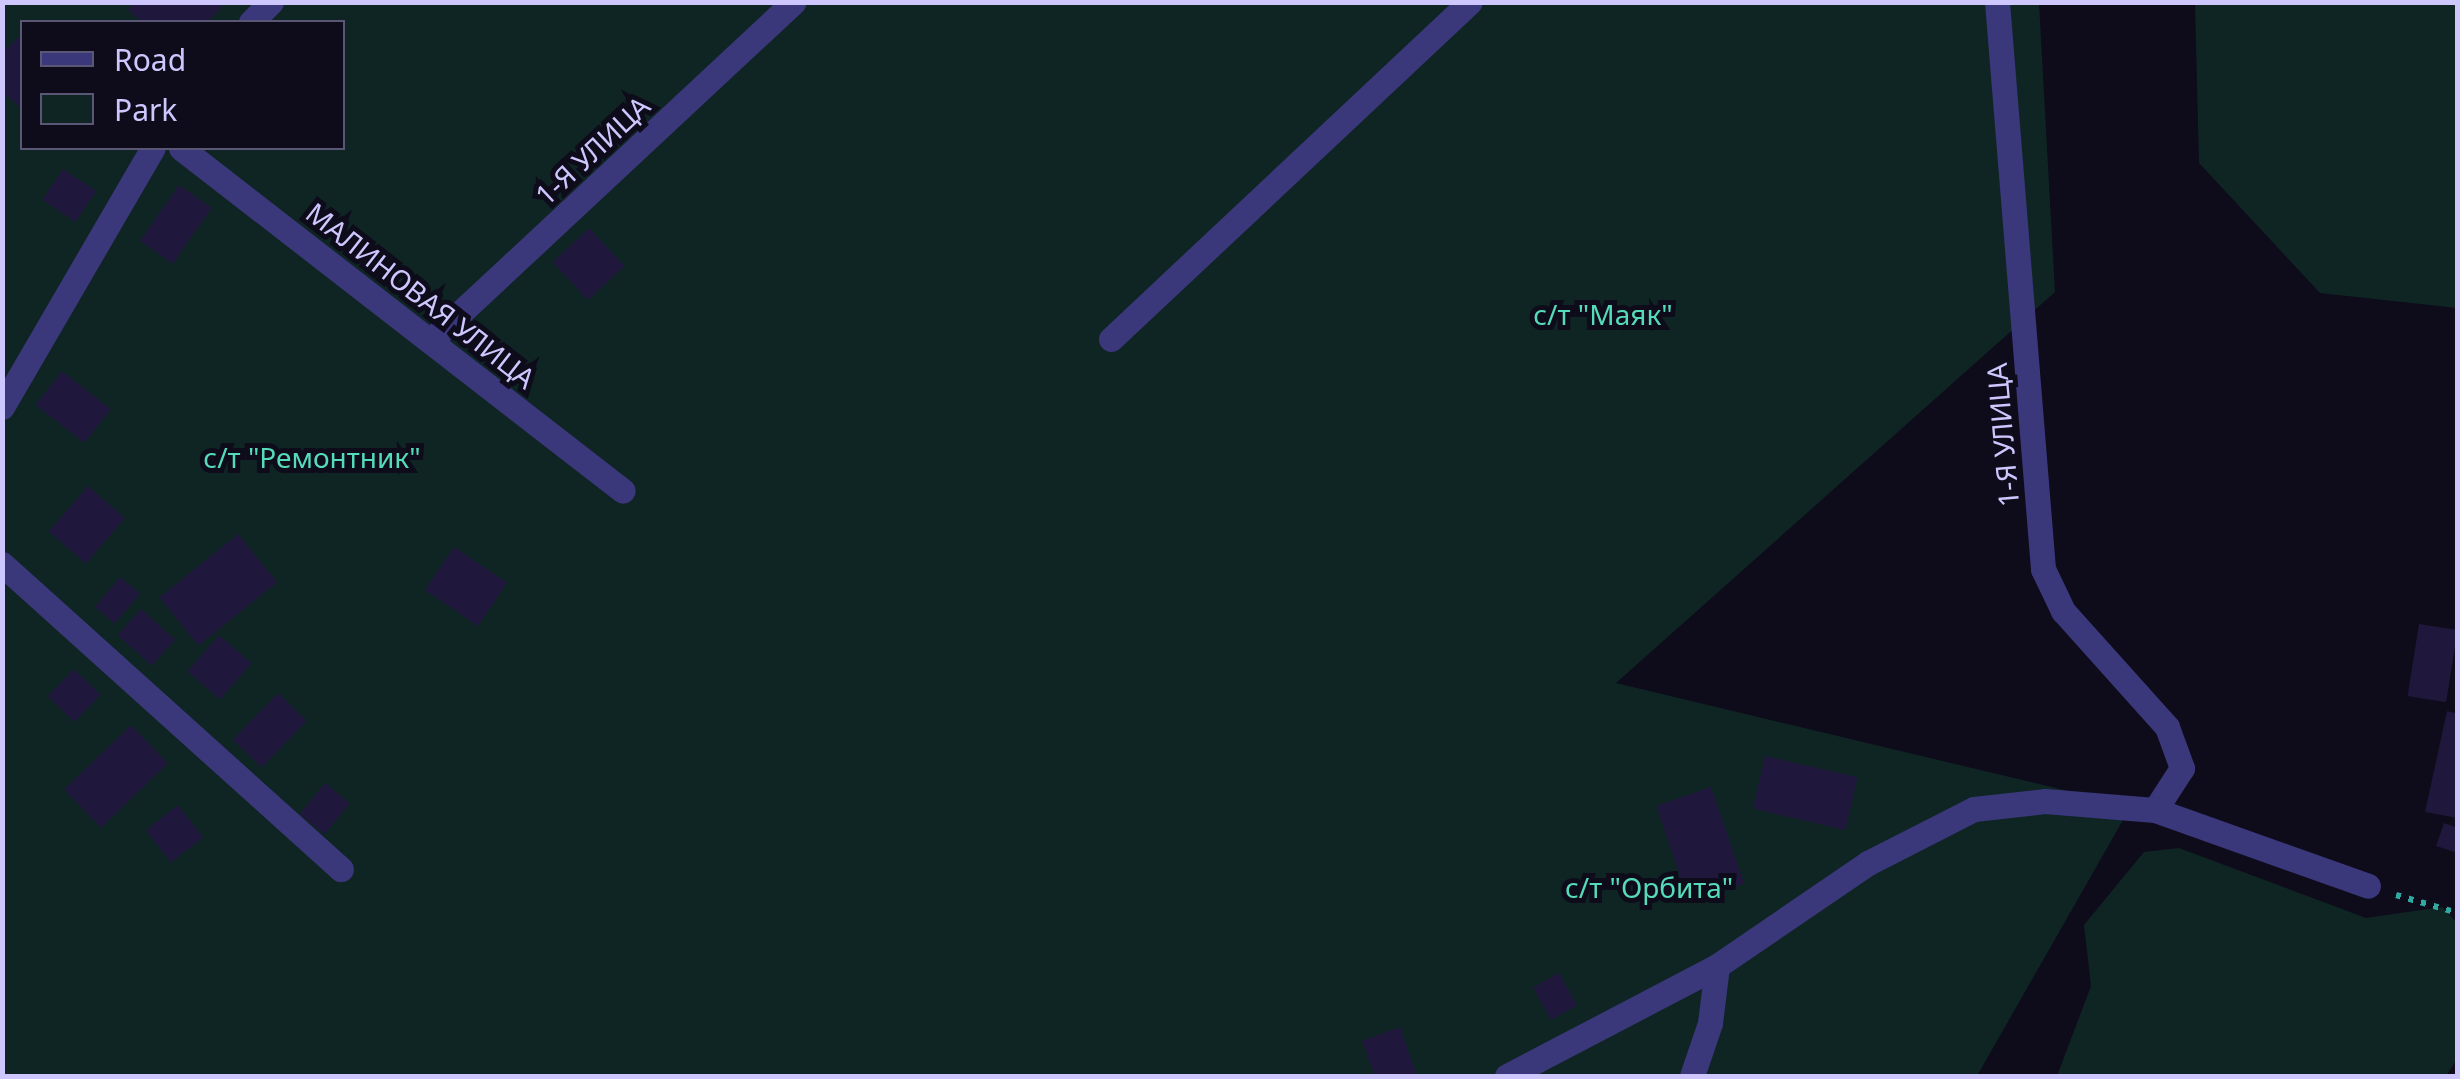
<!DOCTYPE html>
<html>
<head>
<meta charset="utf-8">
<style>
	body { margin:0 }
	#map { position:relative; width:2460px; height:1079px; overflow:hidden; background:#0e0b1b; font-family:"Noto Sans",sans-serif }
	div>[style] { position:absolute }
	.green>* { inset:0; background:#0f2524 }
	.building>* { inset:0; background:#1f183c; transform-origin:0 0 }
	.path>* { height:6px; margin-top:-3px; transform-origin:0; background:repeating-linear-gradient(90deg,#2faaa2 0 5px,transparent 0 13px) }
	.street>* { height:25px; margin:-12.5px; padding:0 12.5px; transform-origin:12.5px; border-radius:12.5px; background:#3a377a }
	span { translate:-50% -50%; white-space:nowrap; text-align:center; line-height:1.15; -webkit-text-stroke:10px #0e0b1b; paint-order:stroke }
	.street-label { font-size:28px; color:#cdc7fe }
	.park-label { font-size:28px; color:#56dbb9 }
	.frame { position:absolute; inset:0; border:5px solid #cdc7fe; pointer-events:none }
	.legend { position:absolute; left:20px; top:20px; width:325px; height:130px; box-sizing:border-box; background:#0e0b1b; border:2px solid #5a5676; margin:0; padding:12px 18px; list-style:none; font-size:30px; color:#cdc7fe }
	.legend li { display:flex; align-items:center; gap:20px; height:50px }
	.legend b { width:50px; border:2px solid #5a5676 }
</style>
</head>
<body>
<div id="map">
	<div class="green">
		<div style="clip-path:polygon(evenodd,2px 3px,2039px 3px,2055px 292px,1616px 683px,2131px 806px,1977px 1076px,3px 1076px,2px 3px,22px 22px,342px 22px,342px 148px,22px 148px,22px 22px)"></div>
		<div style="clip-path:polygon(2195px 3px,2457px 3px,2457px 308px,2320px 293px,2199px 163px)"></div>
		<div style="clip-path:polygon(2179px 848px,2366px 918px,2442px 907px,2458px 924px,2455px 1062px,2446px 1076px,2057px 1076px,2091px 986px,2084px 925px,2144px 852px)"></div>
	</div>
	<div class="building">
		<div style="clip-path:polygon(135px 2px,217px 2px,222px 7px,207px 22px,142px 22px,128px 10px)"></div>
		<div style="clip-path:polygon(18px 37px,22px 41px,22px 109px,2px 91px,2px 54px)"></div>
		<div style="left:63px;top:169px;width:40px;height:37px;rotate:34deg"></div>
		<div style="left:179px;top:185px;width:40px;height:68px;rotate:35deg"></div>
		<div style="left:589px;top:228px;width:52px;height:50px;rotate:47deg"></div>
		<div style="left:62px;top:371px;width:62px;height:43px;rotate:38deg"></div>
		<div style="left:88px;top:486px;width:49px;height:60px;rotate:41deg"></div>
		<div style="left:238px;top:534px;width:62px;height:101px;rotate:51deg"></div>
		<div style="left:454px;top:547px;width:64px;height:52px;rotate:34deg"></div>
		<div style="left:120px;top:577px;width:26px;height:39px;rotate:40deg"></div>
		<div style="left:141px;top:609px;width:46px;height:35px;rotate:42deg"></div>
		<div style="left:2419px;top:624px;width:39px;height:73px;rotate:9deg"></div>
		<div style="left:219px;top:635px;width:43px;height:48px;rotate:41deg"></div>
		<div style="left:74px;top:669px;width:37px;height:38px;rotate:44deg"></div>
		<div style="left:278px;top:693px;width:40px;height:65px;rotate:44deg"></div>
		<div style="clip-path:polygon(2447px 711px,2458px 714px,2458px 818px,2425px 812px)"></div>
		<div style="left:131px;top:725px;width:53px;height:93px;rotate:46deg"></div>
		<div style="left:1765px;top:756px;width:95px;height:54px;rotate:13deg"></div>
		<div style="left:325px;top:783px;width:32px;height:40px;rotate:39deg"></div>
		<div style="left:1711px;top:787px;width:102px;height:58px;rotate:71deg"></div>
		<div style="left:178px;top:805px;width:41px;height:41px;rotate:52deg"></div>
		<div style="clip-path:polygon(2444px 823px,2458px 828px,2458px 853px,2436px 846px)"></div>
		<div style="left:1559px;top:973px;width:37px;height:30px;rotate:61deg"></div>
		<div style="clip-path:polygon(1400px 1027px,1417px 1076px,1375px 1076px,1362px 1041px)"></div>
	</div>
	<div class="path">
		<div style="left:2396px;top:895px;width:65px;rotate:16.2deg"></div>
	</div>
	<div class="street">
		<div style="left:1997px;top:2px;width:569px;rotate:85.36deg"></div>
		<div style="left:2043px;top:569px;width:47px;rotate:64.5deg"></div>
		<div style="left:2063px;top:611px;width:156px;rotate:48.1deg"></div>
		<div style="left:2167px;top:727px;width:44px;rotate:69.9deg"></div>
		<div style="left:2182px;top:768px;width:50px;rotate:122.7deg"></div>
		<div style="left:251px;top:22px;width:28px;rotate:-45deg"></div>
		<div style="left:181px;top:148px;width:559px;rotate:37.81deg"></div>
		<div style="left:1111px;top:339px;width:492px;rotate:-43.2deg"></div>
		<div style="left:430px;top:341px;width:497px;rotate:-43deg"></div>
		<div style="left:2px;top:407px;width:300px;rotate:-59.8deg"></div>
		<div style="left:2px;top:564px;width:456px;rotate:42deg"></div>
		<div style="left:1507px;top:1076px;width:237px;rotate:-27.6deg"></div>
		<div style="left:1717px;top:966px;width:183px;rotate:-34.3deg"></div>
		<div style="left:1868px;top:863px;width:119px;rotate:-27deg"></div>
		<div style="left:1974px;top:809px;width:71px;rotate:-6.4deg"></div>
		<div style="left:2045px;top:801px;width:110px;rotate:4.7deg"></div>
		<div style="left:2155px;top:810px;width:226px;rotate:19.6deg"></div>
		<div style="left:1692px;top:1076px;width:56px;rotate:-71.2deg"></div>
		<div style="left:1710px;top:1023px;width:57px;rotate:-83deg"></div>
	</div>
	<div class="street-label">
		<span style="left:592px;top:150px;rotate:-43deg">1-Я УЛИЦА</span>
		<span style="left:421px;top:295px;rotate:38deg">МАЛИНОВАЯ УЛИЦА</span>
		<span style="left:2002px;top:435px;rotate:-95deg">1-Я УЛИЦА</span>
	</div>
	<div class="park-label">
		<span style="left:1603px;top:314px">с/т "Маяк"</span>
		<span style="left:312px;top:457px">с/т "Ремонтник"</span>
		<span style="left:1649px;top:887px">с/т "Орбита"</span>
	</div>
	<div class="frame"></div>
	<ul class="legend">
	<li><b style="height:12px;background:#3a377a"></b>Road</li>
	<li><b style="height:28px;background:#0f2524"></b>Park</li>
	</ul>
</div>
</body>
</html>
